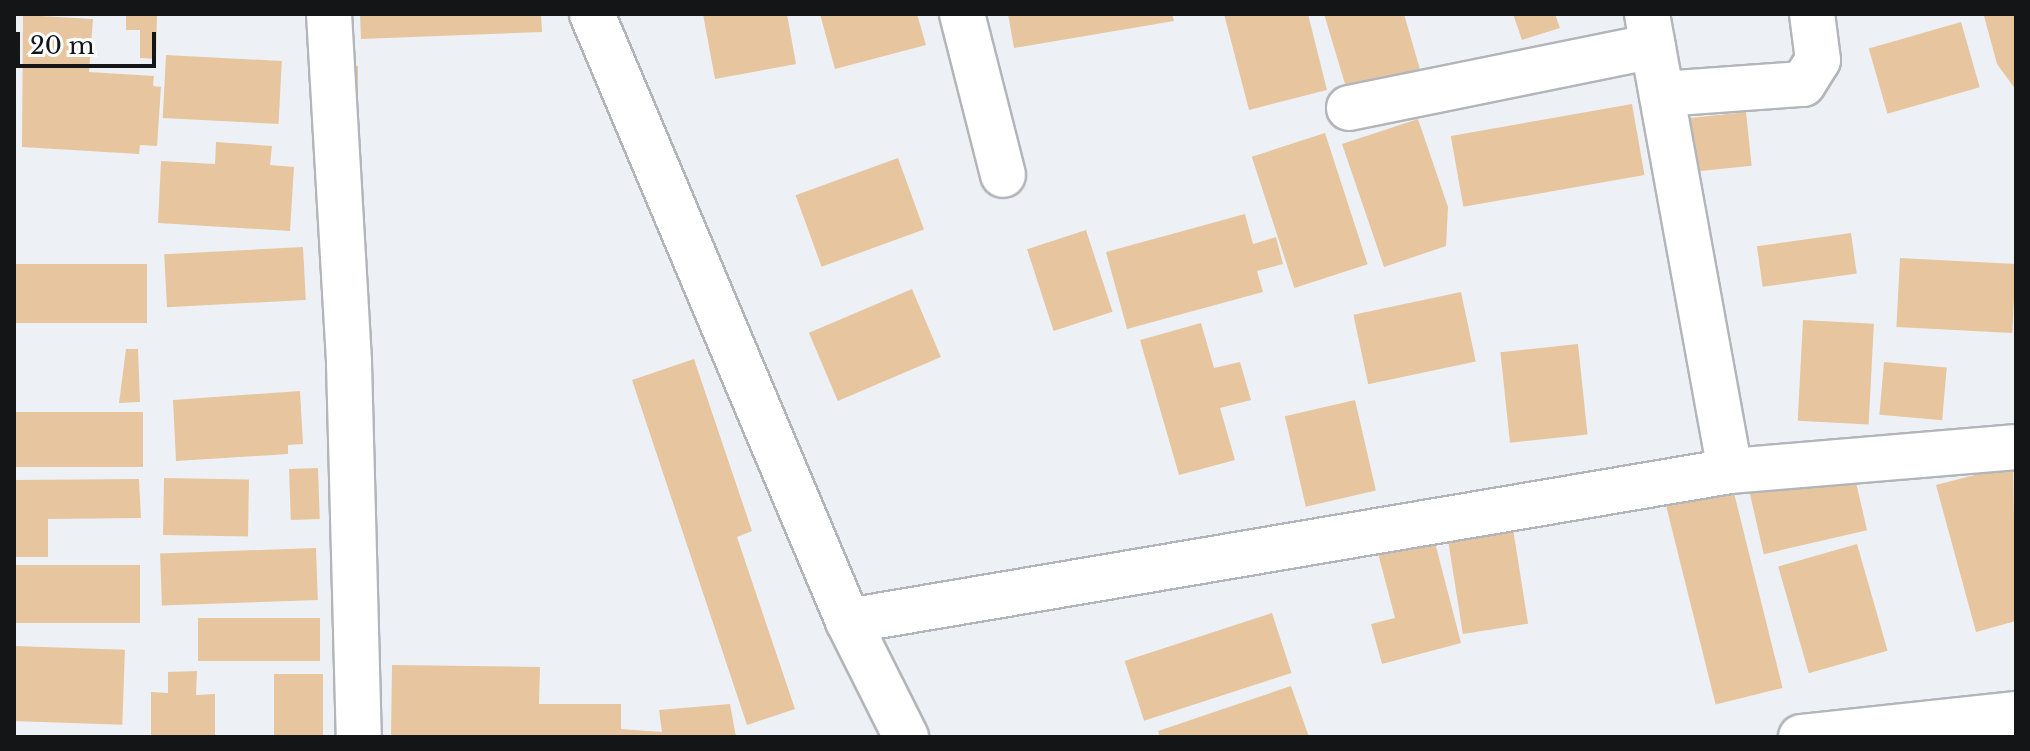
<!DOCTYPE html>
<html>
<head>
<meta charset="utf-8">
<style>
	body { margin:0 }
	#map { position:relative; width:2030px; height:751px; overflow:hidden; background:#edf1f5; font-family:"Libre Baskerville",serif }
	div>[style] { position:absolute }
	.building>* { inset:0; background:#e7c69f; transform-origin:0 0 }
	.roads { filter:drop-shadow(2px 0 #b2b5b9) drop-shadow(-2px 0 #b2b5b9) drop-shadow(0 2px #b2b5b9) drop-shadow(0 -2px #b2b5b9) }
	.minor>* { height:44px; margin:-22px; padding:0 22px; transform-origin:22px; border-radius:22px; background:#fff }
	span { translate:-50% -50%; white-space:nowrap; text-align:center; line-height:1.15; -webkit-text-stroke:6px #fdfeff; paint-order:stroke }
	.frame { position:absolute; inset:0; border:16px solid #141517; pointer-events:none }
	.scale { position:absolute; left:16px; top:32px; width:140px; height:36px; box-sizing:border-box; border:4px solid #141517; border-top:0; padding-left:10px; font-size:24px; line-height:28px; white-space:nowrap; color:#141517; -webkit-text-stroke:6px #fdfeff; paint-order:stroke }
</style>
</head>
<body>
<div id="map">
	<div class="building">
		<div style="clip-path:polygon(126px 14px,157px 14px,156px 59px,140px 58px,140px 30px,126px 30px)"></div>
		<div style="clip-path:polygon(360px 14px,541px 14px,542px 32px,361px 39px)"></div>
		<div style="clip-path:polygon(703px 14px,787px 14px,796px 64px,715px 79px)"></div>
		<div style="clip-path:polygon(820px 14px,917px 14px,926px 45px,835px 69px)"></div>
		<div style="clip-path:polygon(1008px 14px,1172px 14px,1174px 21px,1014px 48px)"></div>
		<div style="clip-path:polygon(1224px 14px,1308px 14px,1327px 90px,1249px 110px)"></div>
		<div style="clip-path:polygon(1324px 14px,1404px 14px,1421px 73px,1348px 94px)"></div>
		<div style="clip-path:polygon(1513px 14px,1555px 14px,1560px 28px,1522px 40px)"></div>
		<div style="clip-path:polygon(2016px 14px,2016px 90px,1997px 64px,1984px 16px)"></div>
		<div style="clip-path:polygon(23px 15px,93px 19px,89px 72px,154px 76px,153px 86px,161px 87px,157px 146px,140px 145px,139px 154px,22px 147px)"></div>
		<div style="left:1961px;top:22px;width:68px;height:96px;rotate:74deg"></div>
		<div style="left:166px;top:55px;width:116px;height:63px;rotate:3deg"></div>
		<div style="left:344px;top:66px;width:14px;height:34px"></div>
		<div style="left:1632px;top:104px;width:72px;height:184px;rotate:80deg"></div>
		<div style="left:1746px;top:112px;width:54px;height:61px;rotate:84deg"></div>
		<div style="clip-path:polygon(1418px 119px,1448px 207px,1446px 246px,1384px 267px,1342px 144px)"></div>
		<div style="left:1325px;top:133px;width:138px;height:77px;rotate:72deg"></div>
		<div style="clip-path:polygon(216px 142px,272px 146px,270px 165px,294px 167px,290px 231px,158px 223px,161px 161px,215px 164px)"></div>
		<div style="left:898px;top:158px;width:76px;height:109px;rotate:70deg"></div>
		<div style="clip-path:polygon(1245px 214px,1253px 244px,1276px 237px,1283px 264px,1257px 271px,1263px 292px,1127px 329px,1106px 252px)"></div>
		<div style="left:1086px;top:230px;width:86px;height:62px;rotate:72deg"></div>
		<div style="left:1851px;top:233px;width:41px;height:95px;rotate:82deg"></div>
		<div style="left:303px;top:247px;width:53px;height:139px;rotate:87deg"></div>
		<div style="left:1900px;top:258px;width:116px;height:69px;rotate:3deg"></div>
		<div style="left:147px;top:264px;width:59px;height:131px;rotate:90deg"></div>
		<div style="left:912px;top:289px;width:74px;height:112px;rotate:67deg"></div>
		<div style="left:1461px;top:292px;width:71px;height:110px;rotate:78deg"></div>
		<div style="left:1803px;top:320px;width:71px;height:101px;rotate:3deg"></div>
		<div style="clip-path:polygon(1201px 323px,1214px 368px,1240px 362px,1251px 400px,1220px 408px,1235px 460px,1179px 475px,1140px 340px)"></div>
		<div style="left:1578px;top:344px;width:91px;height:78px;rotate:84deg"></div>
		<div style="clip-path:polygon(126px 349px,138px 349px,140px 402px,119px 403px)"></div>
		<div style="clip-path:polygon(694px 359px,752px 531px,737px 537px,795px 709px,747px 725px,632px 380px)"></div>
		<div style="left:1884px;top:362px;width:63px;height:53px;rotate:5deg"></div>
		<div style="clip-path:polygon(300px 391px,303px 444px,288px 445px,288px 454px,176px 461px,173px 400px)"></div>
		<div style="left:1355px;top:400px;width:93px;height:72px;rotate:77deg"></div>
		<div style="left:143px;top:412px;width:55px;height:129px;rotate:90deg"></div>
		<div style="left:1852px;top:465px;width:67px;height:106px;rotate:77deg"></div>
		<div style="clip-path:polygon(2013px 465px,2016px 621px,1976px 632px,1936px 485px)"></div>
		<div style="left:318px;top:468px;width:51px;height:29px;rotate:88deg"></div>
		<div style="left:164px;top:478px;width:85px;height:57px;rotate:1deg"></div>
		<div style="clip-path:polygon(139px 479px,141px 518px,48px 519px,48px 557px,14px 557px,14px 480px)"></div>
		<div style="left:1733px;top:489px;width:205px;height:69px;rotate:76deg"></div>
		<div style="left:1511px;top:516px;width:109px;height:66px;rotate:81deg"></div>
		<div style="clip-path:polygon(1431px 527px,1461px 643px,1382px 664px,1371px 624px,1395px 618px,1375px 542px)"></div>
		<div style="left:1857px;top:544px;width:111px;height:82px;rotate:74deg"></div>
		<div style="left:316px;top:548px;width:52px;height:156px;rotate:88deg"></div>
		<div style="left:14px;top:565px;width:126px;height:58px"></div>
		<div style="left:1272px;top:613px;width:63px;height:155px;rotate:72deg"></div>
		<div style="left:198px;top:618px;width:122px;height:43px"></div>
		<div style="left:14px;top:646px;width:111px;height:75px;rotate:2deg"></div>
		<div style="clip-path:polygon(392px 665px,540px 667px,539px 704px,621px 704px,621px 729px,662px 732px,659px 710px,730px 704px,736px 737px,391px 737px)"></div>
		<div style="clip-path:polygon(197px 671px,196px 695px,215px 694px,215px 737px,151px 737px,151px 692px,168px 693px,168px 672px)"></div>
		<div style="left:274px;top:674px;width:49px;height:63px"></div>
		<div style="clip-path:polygon(1291px 686px,1309px 737px,1160px 737px,1158px 731px)"></div>
	</div>
	<div class="roads">
		<div class="minor">
			<div style="left:329px;top:14px;width:350px;rotate:86.7deg"></div>
			<div style="left:349px;top:363px;width:374px;rotate:88.5deg"></div>
			<div style="left:592px;top:14px;width:659px;rotate:67.13deg"></div>
			<div style="left:848px;top:621px;width:130px;rotate:63.4deg"></div>
			<div style="left:962px;top:14px;width:166px;rotate:75.7deg"></div>
			<div style="left:1647px;top:14px;width:464px;rotate:79.7deg"></div>
			<div style="left:1662px;top:94px;width:141px;rotate:-4.1deg"></div>
			<div style="left:1803px;top:84px;width:28px;rotate:-58deg"></div>
			<div style="left:1818px;top:60px;width:46px;rotate:-97.4deg"></div>
			<div style="left:1349px;top:108px;width:310px;rotate:-11.5deg"></div>
			<div style="left:848px;top:621px;width:895px;rotate:-9.65deg"></div>
			<div style="left:1730px;top:471px;width:287px;rotate:-4.8deg"></div>
			<div style="left:1801px;top:737px;width:216px;rotate:-6.1deg"></div>
		</div>
	</div>
	<div class="frame"></div>
	<div class="scale">20 m</div>
</div>
</body>
</html>
